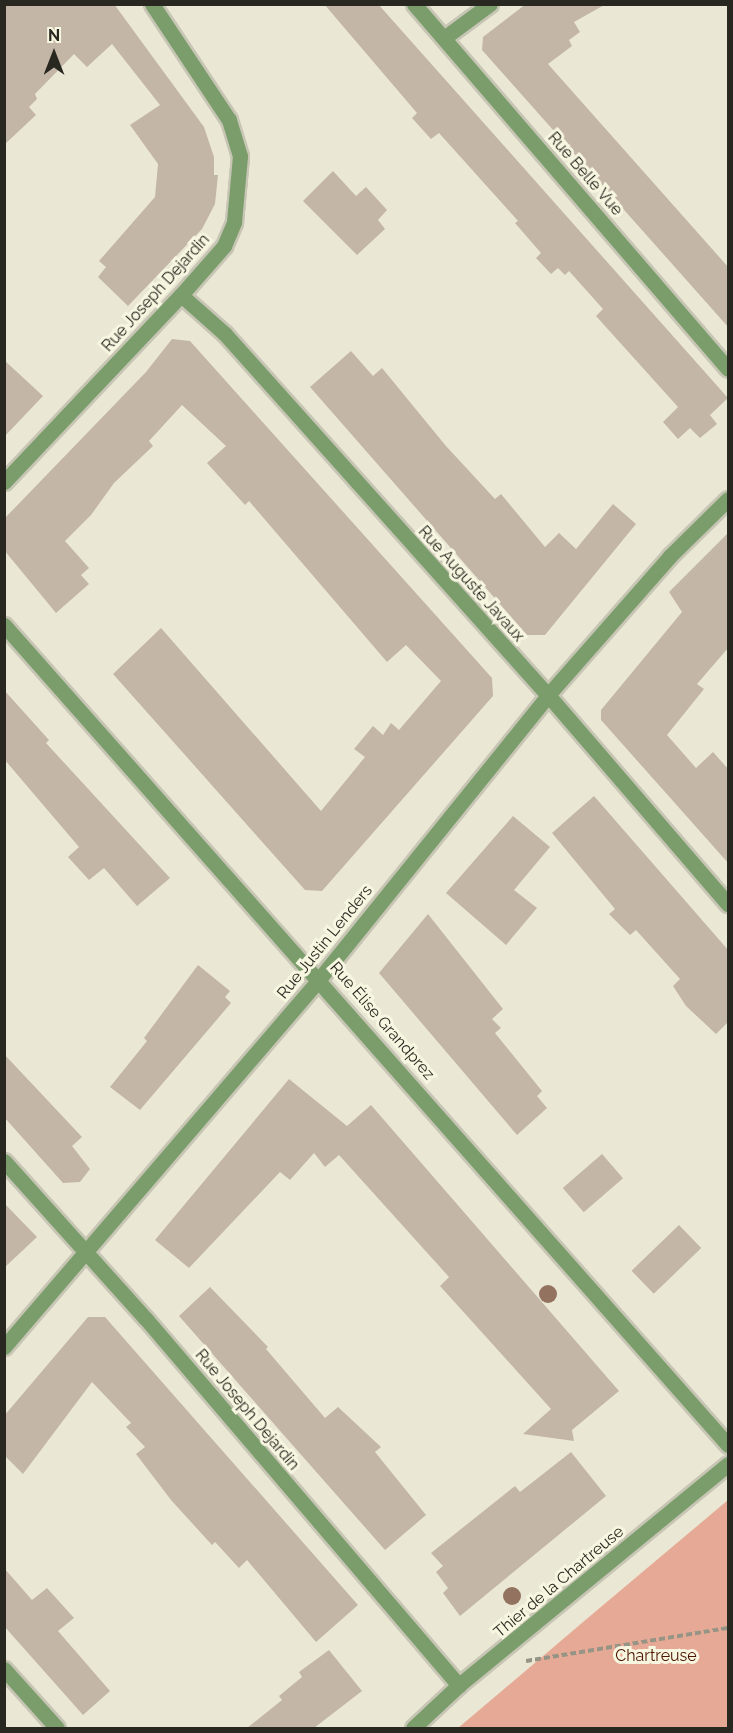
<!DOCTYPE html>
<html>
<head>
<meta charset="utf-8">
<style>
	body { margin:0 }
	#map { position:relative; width:733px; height:1733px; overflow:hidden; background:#eae8d4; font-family:Raleway,sans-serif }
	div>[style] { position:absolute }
	.green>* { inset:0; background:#e6a995 }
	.building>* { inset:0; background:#c4b6a7; transform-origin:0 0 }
	.path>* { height:4px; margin-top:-2px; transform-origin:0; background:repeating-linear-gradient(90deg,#959485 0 6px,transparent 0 9px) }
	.roads { filter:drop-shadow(2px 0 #c7c5b4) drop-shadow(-2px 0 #c7c5b4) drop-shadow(0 2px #c7c5b4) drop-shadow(0 -2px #c7c5b4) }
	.street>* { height:15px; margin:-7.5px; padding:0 7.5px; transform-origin:7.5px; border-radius:7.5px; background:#7b9d6b }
	.trees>* { width:18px; height:18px; margin:-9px; border-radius:50%; background:#93735f }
	span { translate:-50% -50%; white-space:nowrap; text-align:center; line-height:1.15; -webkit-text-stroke:6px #f7f6e1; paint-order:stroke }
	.street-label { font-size:16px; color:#282820 }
	.park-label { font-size:16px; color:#4c1400 }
	.frame { position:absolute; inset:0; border:6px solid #282820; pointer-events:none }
	.north { position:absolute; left:24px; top:24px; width:60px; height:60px; -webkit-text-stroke:4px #f7f6e1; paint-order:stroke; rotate:0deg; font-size:16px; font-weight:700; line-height:24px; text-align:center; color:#282820 }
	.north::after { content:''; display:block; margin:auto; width:21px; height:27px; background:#282820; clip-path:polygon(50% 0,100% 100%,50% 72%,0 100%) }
</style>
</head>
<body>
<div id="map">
	<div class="green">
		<div style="clip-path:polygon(728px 1500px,728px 1728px,458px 1728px,589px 1617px)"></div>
	</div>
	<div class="building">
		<div style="clip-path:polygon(4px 4px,114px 4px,204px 127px,214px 157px,214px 175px,218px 175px,215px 204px,202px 229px,128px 306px,98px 277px,106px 267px,99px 261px,155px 197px,158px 164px,130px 125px,160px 105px,112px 44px,87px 67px,74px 54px,35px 94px,37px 99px,29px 107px,36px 115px,4px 145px)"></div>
		<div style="clip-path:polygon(324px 4px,378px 4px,728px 398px,710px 415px,717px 424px,700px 438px,690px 428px,678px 439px,663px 422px,678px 407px,596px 316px,603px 309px,569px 271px,565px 275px,558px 268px,551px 274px,536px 258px,541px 253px,515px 223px,518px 221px,439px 133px,431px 139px,412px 118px,417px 113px)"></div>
		<div style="clip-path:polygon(526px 4px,606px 4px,574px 22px,580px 32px,569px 40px,572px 46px,548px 64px,729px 268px,729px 328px,482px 50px,483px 37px)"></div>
		<div style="clip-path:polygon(333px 171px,356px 196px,366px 187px,387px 210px,378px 220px,385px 229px,357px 255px,303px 201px)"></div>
		<div style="clip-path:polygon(172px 339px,190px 341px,492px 678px,493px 696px,322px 891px,305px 890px,113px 674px,161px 628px,321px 811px,365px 757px,354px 749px,373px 726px,383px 735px,391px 723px,399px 730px,441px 681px,406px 645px,387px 662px,249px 501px,245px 505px,207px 463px,226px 446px,182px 405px,149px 441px,153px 446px,114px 483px,91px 515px,65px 541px,89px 568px,81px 575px,89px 584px,56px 613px,4px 550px,4px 519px,146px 372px)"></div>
		<div style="clip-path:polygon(351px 351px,373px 376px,382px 368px,446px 446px,495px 499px,501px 494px,545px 547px,559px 533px,576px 549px,613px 504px,636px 524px,545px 635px,527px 635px,310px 387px)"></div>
		<div style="clip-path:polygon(4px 360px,43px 396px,4px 437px)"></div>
		<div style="clip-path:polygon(729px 532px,729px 647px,697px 684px,704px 689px,667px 735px,696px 768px,713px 752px,729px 770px,729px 864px,601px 720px,601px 710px,682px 612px,669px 592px)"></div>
		<div style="clip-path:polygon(4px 690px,49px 740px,46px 743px,170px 878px,137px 906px,104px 868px,89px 880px,68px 857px,79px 847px,4px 759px)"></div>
		<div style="clip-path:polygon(594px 796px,729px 951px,729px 1021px,716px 1034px,686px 1006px,673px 986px,680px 979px,636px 930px,630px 935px,609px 914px,615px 909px,552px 833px)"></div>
		<div style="clip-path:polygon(513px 816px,550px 847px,514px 890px,537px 908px,506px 945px,446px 893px)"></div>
		<div style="clip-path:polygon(428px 914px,503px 1009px,492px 1019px,501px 1028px,495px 1033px,542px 1091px,537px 1096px,547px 1108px,517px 1135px,379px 973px)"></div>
		<div style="clip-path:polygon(198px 965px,230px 991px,225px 997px,231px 1003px,140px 1110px,110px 1087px,147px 1041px,144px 1038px)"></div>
		<div style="clip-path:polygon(4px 1054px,82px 1137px,72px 1146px,90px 1169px,80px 1182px,63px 1183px,4px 1117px)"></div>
		<div style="clip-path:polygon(289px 1079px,347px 1126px,371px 1105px,619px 1391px,572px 1430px,574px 1441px,523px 1434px,551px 1409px,440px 1286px,449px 1277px,339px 1155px,325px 1167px,314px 1153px,290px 1180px,280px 1172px,189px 1268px,155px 1240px)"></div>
		<div style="left:602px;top:1154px;width:32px;height:52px;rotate:49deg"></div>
		<div style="clip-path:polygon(4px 1203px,37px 1237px,4px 1268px)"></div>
		<div style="left:679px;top:1225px;width:32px;height:66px;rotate:46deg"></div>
		<div style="clip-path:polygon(210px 1287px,268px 1347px,266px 1349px,325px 1418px,338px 1407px,381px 1447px,375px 1452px,426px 1515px,385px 1550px,179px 1316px)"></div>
		<div style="clip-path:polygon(88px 1317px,105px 1317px,358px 1605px,316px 1642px,247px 1560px,239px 1568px,215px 1542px,212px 1545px,171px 1500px,136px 1454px,145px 1447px,126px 1427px,131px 1423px,92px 1382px,23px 1474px,4px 1455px,4px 1416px)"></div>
		<div style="clip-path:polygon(571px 1452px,606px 1496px,460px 1616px,443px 1593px,448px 1588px,436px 1572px,443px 1566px,431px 1553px,515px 1486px,520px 1492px)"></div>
		<div style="clip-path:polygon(4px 1568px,32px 1600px,47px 1588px,74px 1618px,58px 1631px,110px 1691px,83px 1715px,4px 1626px)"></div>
		<div style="clip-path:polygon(329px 1650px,362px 1691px,314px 1728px,247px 1728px,282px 1700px,279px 1696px,302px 1677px,299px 1672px)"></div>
	</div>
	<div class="path">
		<div style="left:4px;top:5px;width:1px;rotate:-45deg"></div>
		<div style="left:526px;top:1661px;width:205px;rotate:-9.3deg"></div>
	</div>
	<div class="roads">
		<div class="street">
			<div style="left:414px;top:4px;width:481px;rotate:49.3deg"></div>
			<div style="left:444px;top:38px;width:57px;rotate:-36.5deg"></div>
			<div style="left:181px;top:295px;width:59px;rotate:41.6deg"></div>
			<div style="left:225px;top:334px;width:484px;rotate:48.2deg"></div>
			<div style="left:548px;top:695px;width:276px;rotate:49.3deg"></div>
			<div style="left:4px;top:482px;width:257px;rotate:-46.6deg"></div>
			<div style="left:181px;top:295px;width:65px;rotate:-48.7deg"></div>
			<div style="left:224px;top:246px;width:26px;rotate:-67deg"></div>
			<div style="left:234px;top:222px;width:66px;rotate:-84.8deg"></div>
			<div style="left:240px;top:156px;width:38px;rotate:-107deg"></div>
			<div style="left:229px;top:120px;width:139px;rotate:-123.6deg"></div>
			<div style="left:4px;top:625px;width:1094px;rotate:48.56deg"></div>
			<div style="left:4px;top:1161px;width:212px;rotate:48.1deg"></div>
			<div style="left:146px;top:1319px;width:482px;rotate:49.5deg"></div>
			<div style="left:4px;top:1347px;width:486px;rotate:-49.4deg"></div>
			<div style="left:320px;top:978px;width:363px;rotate:-51.1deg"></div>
			<div style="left:548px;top:695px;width:185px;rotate:-48.7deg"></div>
			<div style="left:670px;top:556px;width:81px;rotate:-44.5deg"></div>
			<div style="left:4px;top:1669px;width:79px;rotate:48.1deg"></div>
			<div style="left:413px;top:1728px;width:63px;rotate:-43.1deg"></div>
			<div style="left:459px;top:1685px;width:348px;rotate:-39.4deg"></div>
		</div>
	</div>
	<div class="trees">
		<div style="left:548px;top:1294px"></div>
		<div style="left:512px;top:1596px"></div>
	</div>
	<div class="street-label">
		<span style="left:585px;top:174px;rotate:49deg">Rue Belle Vue</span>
		<span style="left:156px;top:293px;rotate:-48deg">Rue Joseph Dejardin</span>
		<span style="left:471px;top:584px;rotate:48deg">Rue Auguste Javaux</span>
		<span style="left:325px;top:942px;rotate:-51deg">Rue Justin Lenders</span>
		<span style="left:382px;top:1021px;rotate:49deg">Rue Élise Grandprez</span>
		<span style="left:247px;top:1410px;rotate:50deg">Rue Joseph Dejardin</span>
		<span style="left:559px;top:1582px;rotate:-40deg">Thier de la Chartreuse</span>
	</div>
	<div class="park-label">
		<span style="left:656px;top:1656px">Chartreuse</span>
	</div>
	<div class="frame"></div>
	<div class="north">N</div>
</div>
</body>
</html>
